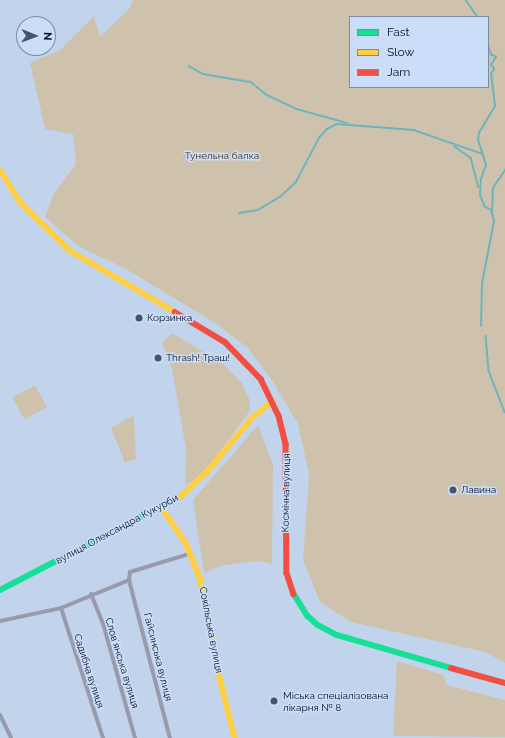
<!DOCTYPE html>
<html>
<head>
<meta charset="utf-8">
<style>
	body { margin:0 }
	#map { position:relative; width:505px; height:738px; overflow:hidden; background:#c2d4ec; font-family:Raleway,sans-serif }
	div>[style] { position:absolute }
	.green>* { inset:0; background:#cfc2ad; transform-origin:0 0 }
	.stream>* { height:1.5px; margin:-0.75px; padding:0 0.75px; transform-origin:0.75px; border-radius:0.75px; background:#6eb4bc }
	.street>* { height:4px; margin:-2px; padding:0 2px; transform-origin:2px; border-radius:2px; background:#999aab }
	.fast>* { height:5.5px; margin:-2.75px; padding:0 2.75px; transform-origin:2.75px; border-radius:2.75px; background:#16e098 }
	.slow>* { height:5.5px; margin:-2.75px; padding:0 2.75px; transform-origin:2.75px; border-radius:2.75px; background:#ffcf43 }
	.jam>* { height:5.5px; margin:-2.75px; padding:0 2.75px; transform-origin:2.75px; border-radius:2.75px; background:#f24e42 }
	.dots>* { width:11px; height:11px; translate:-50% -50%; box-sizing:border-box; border:2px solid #caddf9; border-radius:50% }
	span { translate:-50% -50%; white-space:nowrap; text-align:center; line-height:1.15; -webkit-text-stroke:3px #caddf9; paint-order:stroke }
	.park-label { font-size:10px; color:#3c301d }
	.poi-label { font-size:10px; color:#06101f }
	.left { translate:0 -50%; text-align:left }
	.street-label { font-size:10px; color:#06101f }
	.legend { position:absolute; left:349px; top:16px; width:140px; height:72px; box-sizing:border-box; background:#caddf9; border:1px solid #7c8ba2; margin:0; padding:5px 7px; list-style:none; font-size:12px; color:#06101f }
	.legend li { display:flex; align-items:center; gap:8px; height:20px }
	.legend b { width:20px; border:1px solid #7c8ba2 }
	.north { position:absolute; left:16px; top:16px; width:40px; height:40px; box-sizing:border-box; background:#caddf9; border:1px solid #7c8ba2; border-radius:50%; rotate:91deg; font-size:11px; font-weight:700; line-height:16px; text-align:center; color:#06101f }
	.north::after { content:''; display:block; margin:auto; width:14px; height:18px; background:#485567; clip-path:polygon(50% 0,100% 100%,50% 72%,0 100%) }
</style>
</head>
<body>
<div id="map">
	<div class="green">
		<div style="clip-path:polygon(evenodd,132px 0,505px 0,505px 663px,485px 652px,351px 622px,320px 602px,303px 560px,309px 474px,298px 424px,273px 382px,248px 348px,212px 321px,126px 269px,78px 246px,45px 217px,53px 195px,76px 164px,73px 134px,45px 129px,30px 63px,60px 50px,94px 16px,100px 37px,130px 8px,132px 0,350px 17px,488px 17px,488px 87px,350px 87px,350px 17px)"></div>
		<div style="clip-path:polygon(172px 333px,222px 363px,242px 383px,250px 401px,250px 411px,199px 479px,185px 485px,186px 449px,172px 369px,162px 343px)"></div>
		<div style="left:35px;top:385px;width:25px;height:26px;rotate:61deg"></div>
		<div style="clip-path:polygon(134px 415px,136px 459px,125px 463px,111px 428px)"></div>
		<div style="clip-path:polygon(258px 425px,273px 465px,272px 564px,259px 561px,240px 563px,220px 566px,204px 573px,193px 500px)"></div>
		<div style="clip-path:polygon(397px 661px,443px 675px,447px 685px,505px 700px,505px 737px,393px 736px)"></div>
	</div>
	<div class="stream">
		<div style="left:466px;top:0;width:21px;rotate:55deg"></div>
		<div style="left:488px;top:40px;width:4px;rotate:90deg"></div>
		<div style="left:189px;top:66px;width:16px;rotate:30deg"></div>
		<div style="left:203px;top:74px;width:49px;rotate:9.5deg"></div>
		<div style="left:251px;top:82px;width:21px;rotate:39deg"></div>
		<div style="left:267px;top:95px;width:33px;rotate:25deg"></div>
		<div style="left:297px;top:109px;width:52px;rotate:15.6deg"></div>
		<div style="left:454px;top:146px;width:21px;rotate:35deg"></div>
		<div style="left:471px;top:158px;width:30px;rotate:75deg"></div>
		<div style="left:239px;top:213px;width:19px;rotate:-9deg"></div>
		<div style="left:258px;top:210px;width:27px;rotate:-31deg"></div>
		<div style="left:281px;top:196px;width:21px;rotate:-43deg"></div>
		<div style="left:296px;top:182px;width:50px;rotate:-62.4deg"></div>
		<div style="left:319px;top:138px;width:12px;rotate:-48deg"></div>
		<div style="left:327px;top:129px;width:11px;rotate:-27deg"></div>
		<div style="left:337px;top:124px;width:77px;rotate:4.5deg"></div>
		<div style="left:414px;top:130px;width:73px;rotate:19.2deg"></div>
		<div style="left:492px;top:214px;width:26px;rotate:-88deg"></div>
		<div style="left:493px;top:188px;width:22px;rotate:-56deg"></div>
		<div style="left:481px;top:326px;width:42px;rotate:-88.6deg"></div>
		<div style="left:482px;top:284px;width:64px;rotate:-79.2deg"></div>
		<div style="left:494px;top:221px;width:11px;rotate:-105deg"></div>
		<div style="left:491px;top:210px;width:7px;rotate:-153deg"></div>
		<div style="left:485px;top:207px;width:12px;rotate:-114deg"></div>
		<div style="left:480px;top:196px;width:17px;rotate:-87deg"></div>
		<div style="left:481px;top:179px;width:15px;rotate:-70deg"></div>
		<div style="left:486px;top:165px;width:25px;rotate:-108deg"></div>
		<div style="left:478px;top:141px;width:8px;rotate:-83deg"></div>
		<div style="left:479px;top:133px;width:31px;rotate:-59deg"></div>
		<div style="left:495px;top:106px;width:32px;rotate:-97deg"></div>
		<div style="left:491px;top:74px;width:6px;rotate:-59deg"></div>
		<div style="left:494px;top:69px;width:5px;rotate:-127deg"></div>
		<div style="left:491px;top:65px;width:9px;rotate:-58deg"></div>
		<div style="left:496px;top:57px;width:5px;rotate:-158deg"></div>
		<div style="left:491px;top:55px;width:9px;rotate:-108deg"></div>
		<div style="left:486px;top:336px;width:35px;rotate:85deg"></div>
		<div style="left:489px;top:371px;width:44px;rotate:68.7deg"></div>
	</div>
	<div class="street">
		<div style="left:129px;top:580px;width:163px;rotate:75.5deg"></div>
		<div style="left:91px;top:594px;width:35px;rotate:68deg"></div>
		<div style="left:104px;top:627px;width:115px;rotate:74.4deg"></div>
		<div style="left:61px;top:608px;width:137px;rotate:72.1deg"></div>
		<div style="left:0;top:621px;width:62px;rotate:-12deg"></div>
		<div style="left:61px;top:608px;width:74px;rotate:-22.4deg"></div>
		<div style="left:129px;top:580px;width:8px;rotate:-83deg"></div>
		<div style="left:130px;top:572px;width:62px;rotate:-17deg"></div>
		<div style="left:0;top:715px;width:25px;rotate:64deg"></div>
	</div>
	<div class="fast">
		<div style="left:0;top:590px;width:203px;rotate:-27.3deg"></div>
		<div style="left:294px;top:594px;width:26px;rotate:58deg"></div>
		<div style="left:308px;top:616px;width:13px;rotate:42deg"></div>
		<div style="left:318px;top:625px;width:21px;rotate:28deg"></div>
		<div style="left:337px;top:635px;width:119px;rotate:16.1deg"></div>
	</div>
	<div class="slow">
		<div style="left:0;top:170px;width:40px;rotate:57.1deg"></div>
		<div style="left:22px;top:204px;width:66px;rotate:44.4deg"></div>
		<div style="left:69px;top:250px;width:123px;rotate:30.3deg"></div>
		<div style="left:180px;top:497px;width:37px;rotate:-43deg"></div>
		<div style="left:207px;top:472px;width:70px;rotate:-50.2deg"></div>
		<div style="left:252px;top:418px;width:27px;rotate:-39deg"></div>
		<div style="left:162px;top:508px;width:42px;rotate:55.6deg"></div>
		<div style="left:186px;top:543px;width:37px;rotate:68deg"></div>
		<div style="left:200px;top:577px;width:99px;rotate:78.9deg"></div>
		<div style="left:219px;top:674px;width:66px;rotate:76deg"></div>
	</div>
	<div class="jam">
		<div style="left:175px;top:312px;width:58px;rotate:31deg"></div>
		<div style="left:225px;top:342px;width:52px;rotate:45.8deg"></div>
		<div style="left:261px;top:379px;width:41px;rotate:64.1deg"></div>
		<div style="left:279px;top:416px;width:29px;rotate:76deg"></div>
		<div style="left:286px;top:444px;width:129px;rotate:89.6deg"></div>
		<div style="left:287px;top:573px;width:22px;rotate:72deg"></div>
		<div style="left:451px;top:668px;width:56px;rotate:15.5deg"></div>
	</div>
	<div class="dots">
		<div style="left:139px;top:318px;background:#485567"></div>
		<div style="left:158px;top:358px;background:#485567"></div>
		<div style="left:453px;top:490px;background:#485567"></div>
		<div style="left:274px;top:701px;background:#485567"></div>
	</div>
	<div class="park-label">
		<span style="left:222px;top:156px">Тунельна балка</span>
	</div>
	<div class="poi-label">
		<span class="left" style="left:147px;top:318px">Корзинка</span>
		<span class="left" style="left:166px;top:358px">Thrash! Траш!</span>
		<span class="left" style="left:461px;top:490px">Лавина</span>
		<span class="left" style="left:283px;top:701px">Міська спеціалізована<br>лікарня № 8</span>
	</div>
	<div class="street-label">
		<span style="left:286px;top:493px;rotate:-89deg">Космічна вулиця</span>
		<span style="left:117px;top:529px;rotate:-28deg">вулиця Олександра Кукурби</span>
		<span style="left:211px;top:630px;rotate:79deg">Сокільська вулиця</span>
		<span style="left:158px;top:657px;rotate:76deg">Гайсинська вулиця</span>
		<span style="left:122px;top:663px;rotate:73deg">Словʼянська вулиця</span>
		<span style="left:89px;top:671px;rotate:72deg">Садибна вулиця</span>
	</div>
	<ul class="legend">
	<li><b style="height:5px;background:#16e098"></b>Fast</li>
	<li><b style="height:5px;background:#ffcf43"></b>Slow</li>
	<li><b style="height:5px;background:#f24e42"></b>Jam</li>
	</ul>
	<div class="north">N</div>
</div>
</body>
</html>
